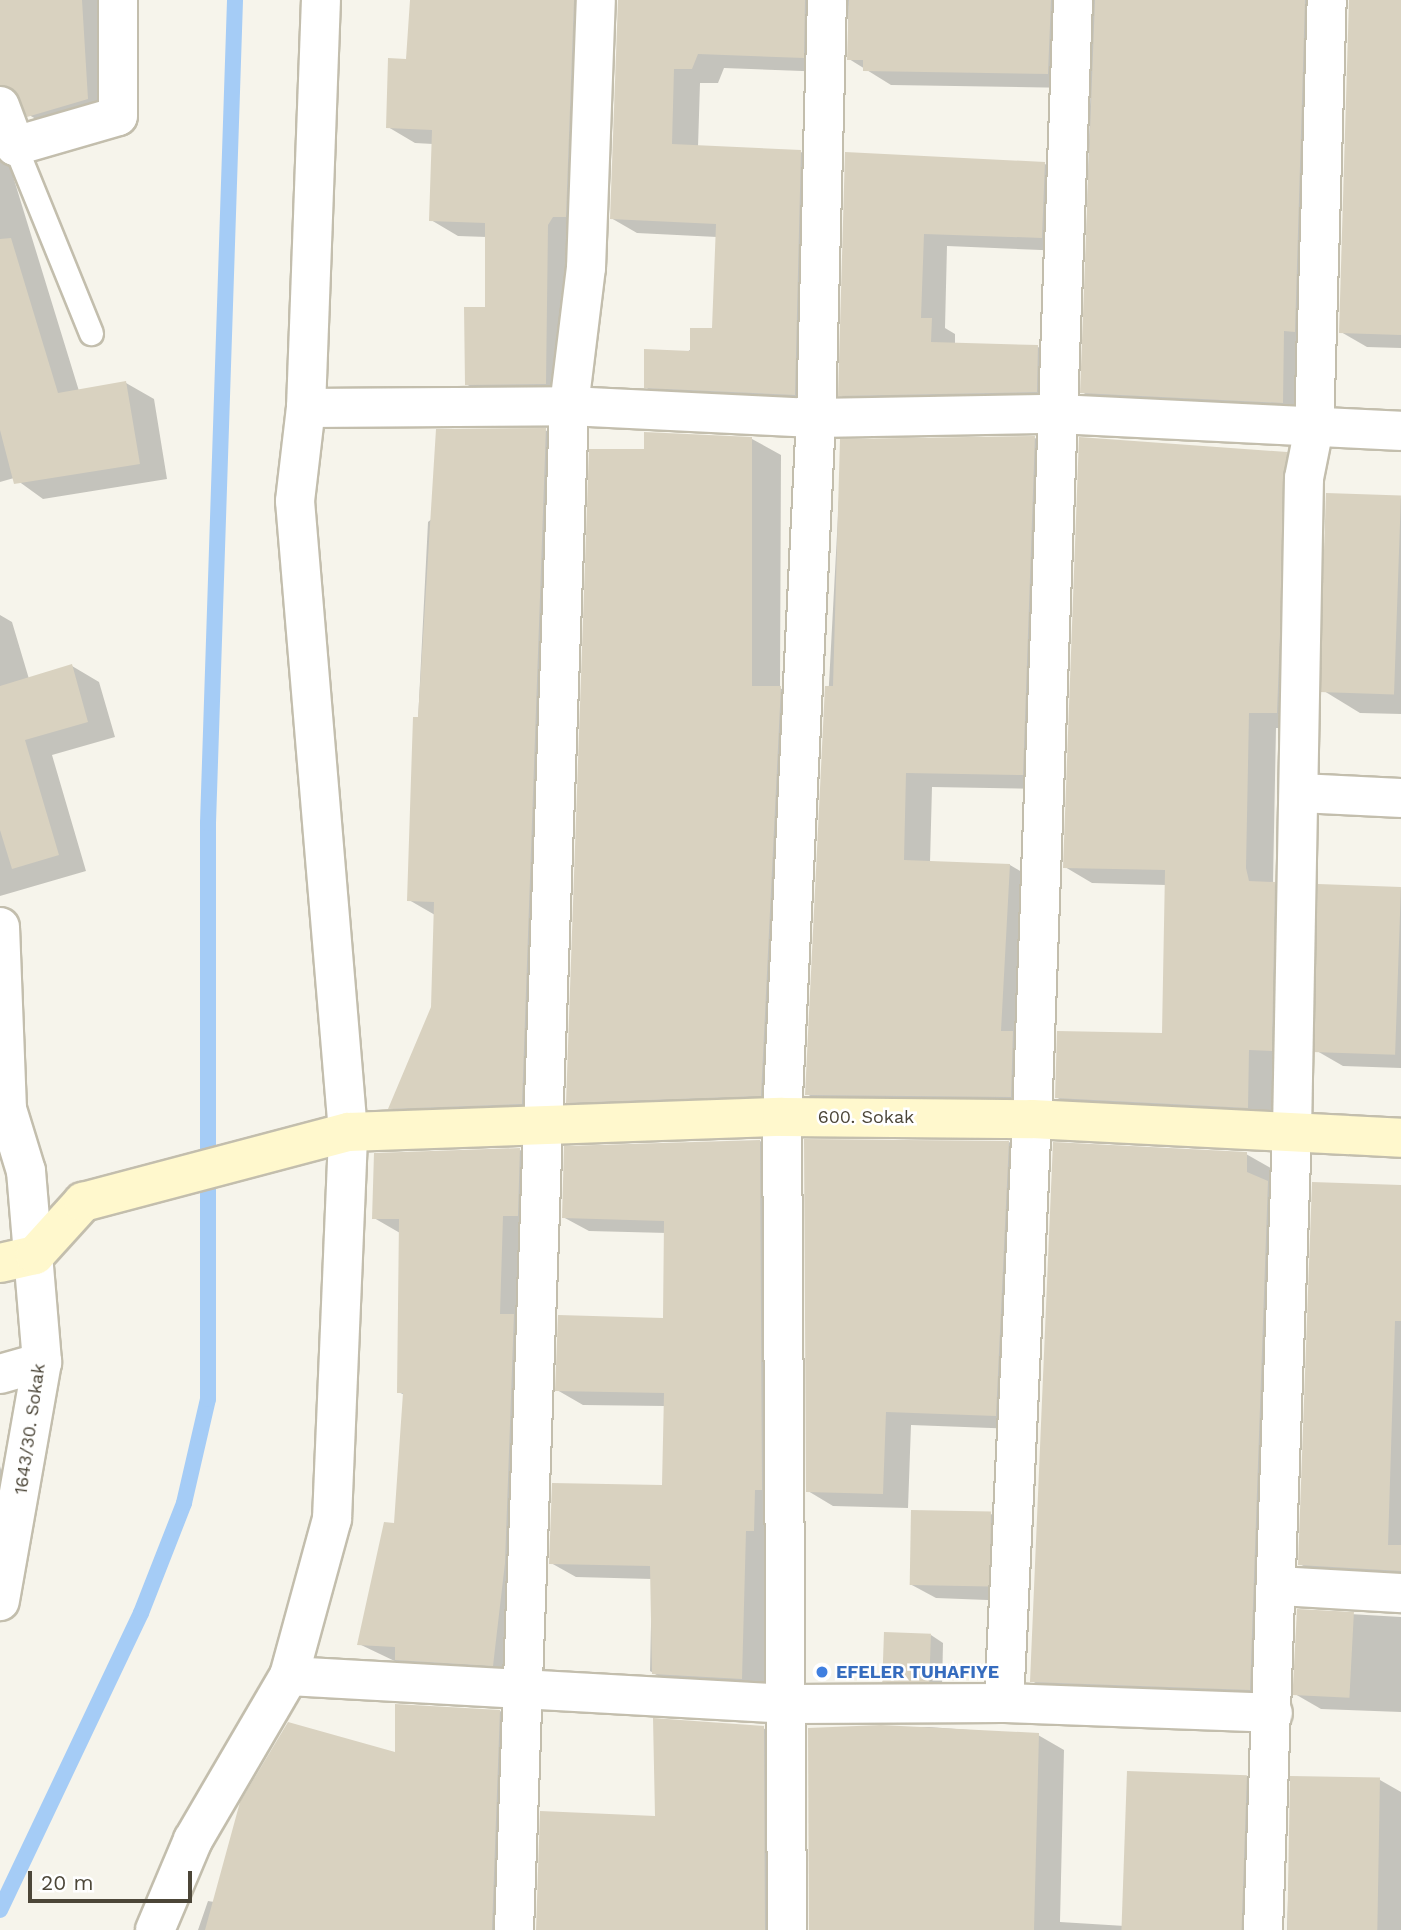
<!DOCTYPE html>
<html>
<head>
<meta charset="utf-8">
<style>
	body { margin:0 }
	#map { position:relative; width:1401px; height:1930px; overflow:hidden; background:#f6f4eb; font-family:"Work Sans",sans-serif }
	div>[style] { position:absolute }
	.shadow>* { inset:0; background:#0003 }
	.stream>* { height:16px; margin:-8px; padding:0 8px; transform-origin:8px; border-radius:8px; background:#a5ccf6 }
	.building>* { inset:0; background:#d9d2c0; transform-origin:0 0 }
	.roads { filter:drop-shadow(2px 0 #c3bead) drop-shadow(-2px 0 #c3bead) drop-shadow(0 2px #c3bead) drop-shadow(0 -2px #c3bead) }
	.lane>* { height:23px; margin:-11.5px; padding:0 11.5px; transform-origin:11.5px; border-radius:11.5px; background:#fff }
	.street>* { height:38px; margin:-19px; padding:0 19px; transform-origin:19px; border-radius:19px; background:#fff }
	.secondary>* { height:38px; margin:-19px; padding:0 19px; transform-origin:19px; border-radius:19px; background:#fff8cd }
	.dots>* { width:19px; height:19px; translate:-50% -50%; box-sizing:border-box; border:4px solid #fff; border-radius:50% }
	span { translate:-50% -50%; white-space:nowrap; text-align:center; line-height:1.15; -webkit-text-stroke:5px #fff; paint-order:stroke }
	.street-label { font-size:18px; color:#4c4638 }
	.shop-label { font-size:18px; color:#366cbe; font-weight:700 }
	.left { translate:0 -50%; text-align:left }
	.scale { position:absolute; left:28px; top:1871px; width:164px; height:32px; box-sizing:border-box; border:4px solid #4c4638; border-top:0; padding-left:9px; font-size:21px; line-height:24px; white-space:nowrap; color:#4c4638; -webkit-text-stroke:5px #fff; paint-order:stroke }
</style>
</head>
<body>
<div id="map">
	<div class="shadow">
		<div style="clip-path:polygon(0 0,99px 0,116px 114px,57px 131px,29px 115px,21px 100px,6px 118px,4px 147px,79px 391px,126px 383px,154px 399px,167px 479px,43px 499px,14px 478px,0 482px)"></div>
		<div style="clip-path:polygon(412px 0,612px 0,573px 399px,494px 400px,466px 384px,487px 309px,487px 237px,458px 236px,431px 220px,433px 144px,415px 143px,388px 127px,408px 60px)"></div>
		<div style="clip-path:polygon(619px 0,839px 0,829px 72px,724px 68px,718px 83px,700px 83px,698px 147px,801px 152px,827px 167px,820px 409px,671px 402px,645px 387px,714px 330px,717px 237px,637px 233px,611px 218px)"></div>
		<div style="clip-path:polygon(848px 0,1086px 0,1074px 88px,891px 85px,849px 59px)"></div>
		<div style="clip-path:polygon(1093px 0,1339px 0,1309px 417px,1108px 407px,1082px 392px)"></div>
		<div style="clip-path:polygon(1350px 0,1401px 0,1401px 348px,1367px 347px,1341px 332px)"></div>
		<div style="clip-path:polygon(847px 154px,1045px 164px,1068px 178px,1066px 251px,947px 246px,945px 328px,955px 334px,955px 344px,1038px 347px,1062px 360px,1060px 405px,864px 408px,840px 395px)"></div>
		<div style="clip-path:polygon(545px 430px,571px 444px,547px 1118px,415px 1122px,390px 1108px,432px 1008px,435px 915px,409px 900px,428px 522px)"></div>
		<div style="clip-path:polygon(1035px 438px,1060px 453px,1048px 789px,932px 787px,930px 863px,1010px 865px,1035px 880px,1036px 1111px,832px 1109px,807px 1094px,842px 441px)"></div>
		<div style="clip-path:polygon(752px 439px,781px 455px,780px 688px,810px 705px,790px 1112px,597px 1118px,568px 1102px,645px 451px)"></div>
		<div style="clip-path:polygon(1286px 454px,1314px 470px,1304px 728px,1276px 728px,1273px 883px,1302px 900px,1275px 1123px,1084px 1113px,1056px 1097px,1163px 1034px,1166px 885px,1092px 883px,1065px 867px)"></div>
		<div style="clip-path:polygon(1401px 497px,1401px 714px,1360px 713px,1324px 691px)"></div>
		<div style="clip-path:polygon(0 615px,12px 622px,29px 679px,72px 666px,99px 682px,115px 737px,52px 755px,86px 871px,0 896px)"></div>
		<div style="clip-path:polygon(1401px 888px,1401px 1068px,1343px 1066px,1317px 1051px)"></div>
		<div style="clip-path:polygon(760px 1141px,785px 1156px,767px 1693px,675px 1686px,650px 1671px,652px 1579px,576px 1577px,551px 1563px,664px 1487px,665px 1406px,583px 1405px,557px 1390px,664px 1320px,667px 1233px,589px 1231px,563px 1217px)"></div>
		<div style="clip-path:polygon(1009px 1142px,1034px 1157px,1021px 1429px,911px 1425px,908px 1508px,833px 1506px,808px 1491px)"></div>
		<div style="clip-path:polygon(520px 1150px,549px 1167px,522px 1681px,426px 1676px,359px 1644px,395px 1524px,405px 1395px,398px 1392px,400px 1233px,374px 1218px)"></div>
		<div style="clip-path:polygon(1246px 1154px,1274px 1170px,1277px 1705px,1060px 1697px,1032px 1681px)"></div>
		<div style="clip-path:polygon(1401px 1187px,1401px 1583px,1326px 1579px,1300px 1564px)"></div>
		<div style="clip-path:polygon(0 1466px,10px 1502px,0 1529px)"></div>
		<div style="clip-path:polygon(991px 1514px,1016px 1528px,1013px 1601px,936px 1598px,910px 1584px)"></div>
		<div style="clip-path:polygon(1298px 1611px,1401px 1617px,1401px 1712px,1321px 1709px,1295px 1694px)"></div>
		<div style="clip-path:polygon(931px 1635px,943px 1643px,942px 1688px,897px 1688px,884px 1681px)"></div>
		<div style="clip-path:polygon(500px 1711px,525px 1726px,518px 1930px,198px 1930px,208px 1901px,214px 1902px,396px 1754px)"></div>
		<div style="clip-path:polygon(929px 1727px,1038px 1735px,1064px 1750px,1060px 1922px,1125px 1926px,1246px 1776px,1272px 1791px,1267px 1930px,811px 1930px,809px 1729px)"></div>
		<div style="clip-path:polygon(763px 1728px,789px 1743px,790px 1930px,538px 1930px)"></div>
		<div style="clip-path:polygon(1292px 1778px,1380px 1780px,1401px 1792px,1401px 1930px,1287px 1930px)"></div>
	</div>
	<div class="stream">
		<div style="left:0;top:1910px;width:329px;rotate:-64.6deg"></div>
		<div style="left:141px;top:1613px;width:118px;rotate:-68.6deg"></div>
		<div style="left:184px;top:1503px;width:107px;rotate:-77deg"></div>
		<div style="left:208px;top:1399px;width:576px;rotate:-90deg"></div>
		<div style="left:208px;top:823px;width:823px;rotate:-88.12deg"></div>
	</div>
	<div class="building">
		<div style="clip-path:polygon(0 0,82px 0,88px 99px,27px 117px,14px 90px,0 85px)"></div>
		<div style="clip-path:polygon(410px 0,574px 0,566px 217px,553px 217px,548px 225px,546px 384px,465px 385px,464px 307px,485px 307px,485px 223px,429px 221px,432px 130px,386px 128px,388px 58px,406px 59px)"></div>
		<div style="clip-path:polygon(618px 0,805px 0,804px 58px,698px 54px,692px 69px,674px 69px,672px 144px,801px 150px,795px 395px,644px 388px,644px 349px,690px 351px,690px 328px,712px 328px,716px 224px,610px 219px)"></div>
		<div style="clip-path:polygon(849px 0,1051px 0,1048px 74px,863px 71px,863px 60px,847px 60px)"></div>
		<div style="clip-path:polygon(1095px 0,1305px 0,1295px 332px,1284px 331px,1283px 403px,1080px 393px)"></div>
		<div style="clip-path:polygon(1349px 0,1401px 0,1401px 335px,1339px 333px)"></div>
		<div style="clip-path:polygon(845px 152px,1045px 162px,1042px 238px,924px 234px,921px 318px,932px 318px,931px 342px,1038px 345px,1037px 392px,838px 396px)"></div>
		<div style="clip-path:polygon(11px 238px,58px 393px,126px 381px,140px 464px,14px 484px,0 430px,0 239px)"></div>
		<div style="clip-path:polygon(546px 428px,522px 1104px,388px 1109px,431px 1007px,434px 902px,407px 901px,413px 717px,418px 717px,436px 429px)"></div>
		<div style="clip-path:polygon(644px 432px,752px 437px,752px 686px,781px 686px,761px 1096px,566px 1103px,589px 449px,644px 449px)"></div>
		<div style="clip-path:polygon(1035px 436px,1023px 775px,906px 773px,904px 860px,1010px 864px,1001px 1031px,1013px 1031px,1011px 1097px,805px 1095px,825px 686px,833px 686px,840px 439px)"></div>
		<div style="clip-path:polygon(1079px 437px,1287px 452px,1277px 713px,1249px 713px,1246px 868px,1249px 881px,1275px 882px,1272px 1051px,1249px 1050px,1248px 1108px,1055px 1098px,1057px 1031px,1162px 1033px,1165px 870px,1063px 868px)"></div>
		<div style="left:1326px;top:493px;width:75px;height:199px;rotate:2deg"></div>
		<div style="clip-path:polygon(72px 664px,88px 722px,25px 740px,59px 855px,12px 869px,0 830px,0 686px)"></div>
		<div style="left:1318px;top:884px;width:83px;height:168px;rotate:2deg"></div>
		<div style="clip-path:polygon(804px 1139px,1009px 1141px,996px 1416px,886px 1412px,883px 1494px,806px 1492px)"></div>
		<div style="clip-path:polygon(760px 1140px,762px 1490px,755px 1490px,754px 1531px,746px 1531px,742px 1679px,652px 1674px,650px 1566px,549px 1564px,552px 1483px,662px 1485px,664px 1393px,555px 1391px,558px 1315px,663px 1318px,664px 1221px,562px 1218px,564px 1146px)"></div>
		<div style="clip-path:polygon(1053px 1142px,1247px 1152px,1247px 1172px,1268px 1181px,1250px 1690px,1030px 1682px)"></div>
		<div style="clip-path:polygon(520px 1148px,518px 1216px,503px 1216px,500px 1314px,514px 1314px,505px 1563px,493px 1666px,395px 1660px,395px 1647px,357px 1645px,384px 1522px,394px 1523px,403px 1393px,397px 1393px,399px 1219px,372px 1219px,374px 1153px)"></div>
		<div style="clip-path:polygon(1312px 1182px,1401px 1185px,1401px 1321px,1395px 1321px,1388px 1545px,1401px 1545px,1401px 1571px,1298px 1565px)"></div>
		<div style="left:911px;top:1510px;width:80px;height:75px;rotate:1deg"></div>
		<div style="left:1297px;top:1609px;width:57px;height:86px;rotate:3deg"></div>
		<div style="left:884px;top:1632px;width:47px;height:50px;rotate:2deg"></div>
		<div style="clip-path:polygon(395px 1704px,500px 1710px,492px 1930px,205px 1930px,240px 1802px,288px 1722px,395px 1752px)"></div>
		<div style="clip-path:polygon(653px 1718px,764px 1726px,765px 1930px,536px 1930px,540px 1811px,655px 1816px)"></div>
		<div style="clip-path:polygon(881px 1725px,1039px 1733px,1034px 1930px,809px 1930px,808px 1728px)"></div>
		<div style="left:1127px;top:1771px;width:120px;height:159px;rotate:2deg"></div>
		<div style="left:1290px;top:1776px;width:90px;height:154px;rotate:1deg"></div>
	</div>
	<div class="roads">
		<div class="lane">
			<div style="left:15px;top:146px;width:202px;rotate:67.9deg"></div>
		</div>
		<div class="street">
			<div style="left:0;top:106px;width:43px;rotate:69.4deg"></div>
			<div style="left:15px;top:146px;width:107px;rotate:-16.2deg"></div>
			<div style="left:118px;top:116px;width:116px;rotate:-90deg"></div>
			<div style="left:306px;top:408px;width:263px;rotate:-0.4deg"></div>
			<div style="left:569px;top:406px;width:247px;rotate:2.8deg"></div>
			<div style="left:816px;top:418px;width:240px;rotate:-1deg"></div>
			<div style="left:1056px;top:414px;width:345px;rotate:2.8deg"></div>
			<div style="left:1299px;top:793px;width:102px;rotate:2.8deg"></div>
			<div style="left:0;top:927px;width:182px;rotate:87.8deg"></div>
			<div style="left:7px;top:1109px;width:65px;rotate:73deg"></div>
			<div style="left:26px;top:1171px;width:192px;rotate:85.2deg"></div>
			<div style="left:42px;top:1362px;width:243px;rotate:100deg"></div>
			<div style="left:0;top:1374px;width:44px;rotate:-15.9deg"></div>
			<div style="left:1278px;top:1586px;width:123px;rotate:3.3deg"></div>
			<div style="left:289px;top:1676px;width:502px;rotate:3.2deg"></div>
			<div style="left:790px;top:1704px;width:214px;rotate:-0.3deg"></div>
			<div style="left:1004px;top:1703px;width:269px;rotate:2.1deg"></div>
			<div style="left:1004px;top:1703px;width:585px;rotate:-87.26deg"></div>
			<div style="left:1032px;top:1119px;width:1120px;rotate:-87.9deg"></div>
			<div style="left:155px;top:1930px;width:98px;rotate:-67.1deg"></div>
			<div style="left:193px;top:1840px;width:190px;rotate:-59.7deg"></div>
			<div style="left:289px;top:1676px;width:163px;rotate:-74.7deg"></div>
			<div style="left:332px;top:1519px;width:387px;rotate:-87.6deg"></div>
			<div style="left:348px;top:1132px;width:633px;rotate:-94.8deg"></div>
			<div style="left:295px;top:501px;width:94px;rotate:-83.3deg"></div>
			<div style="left:306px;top:408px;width:408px;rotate:-87.9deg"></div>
			<div style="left:514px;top:1930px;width:1525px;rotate:-87.93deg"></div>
			<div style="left:569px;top:406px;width:139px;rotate:-83deg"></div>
			<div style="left:586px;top:268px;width:268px;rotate:-87.9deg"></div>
			<div style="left:787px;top:1930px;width:813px;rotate:-90.35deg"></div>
			<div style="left:782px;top:1117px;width:700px;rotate:-87.22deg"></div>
			<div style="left:816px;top:418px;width:418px;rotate:-88.5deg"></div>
			<div style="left:1263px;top:1930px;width:799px;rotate:-87.92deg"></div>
			<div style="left:1292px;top:1132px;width:654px;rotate:-88.95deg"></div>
			<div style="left:1304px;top:478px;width:51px;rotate:-78.7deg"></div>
			<div style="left:1314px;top:428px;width:428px;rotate:-88.3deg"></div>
		</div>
		<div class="secondary">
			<div style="left:0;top:1263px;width:36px;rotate:-13deg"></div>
			<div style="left:35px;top:1255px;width:72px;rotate:-47.8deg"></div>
			<div style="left:83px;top:1202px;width:274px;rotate:-14.8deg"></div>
			<div style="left:348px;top:1132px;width:434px;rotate:-2deg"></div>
			<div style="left:782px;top:1117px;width:250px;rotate:0.5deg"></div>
			<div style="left:1032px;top:1119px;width:369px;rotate:2.9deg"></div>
		</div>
	</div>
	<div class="dots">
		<div style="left:822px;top:1672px;background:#3f7fe0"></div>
	</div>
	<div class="street-label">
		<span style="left:866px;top:1117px">600. Sokak</span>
		<span style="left:30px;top:1429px;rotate:-82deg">1643/30. Sokak</span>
	</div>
	<div class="shop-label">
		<span class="left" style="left:836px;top:1672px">EFELER TUHAFIYE</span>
	</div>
	<div class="scale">20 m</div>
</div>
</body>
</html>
